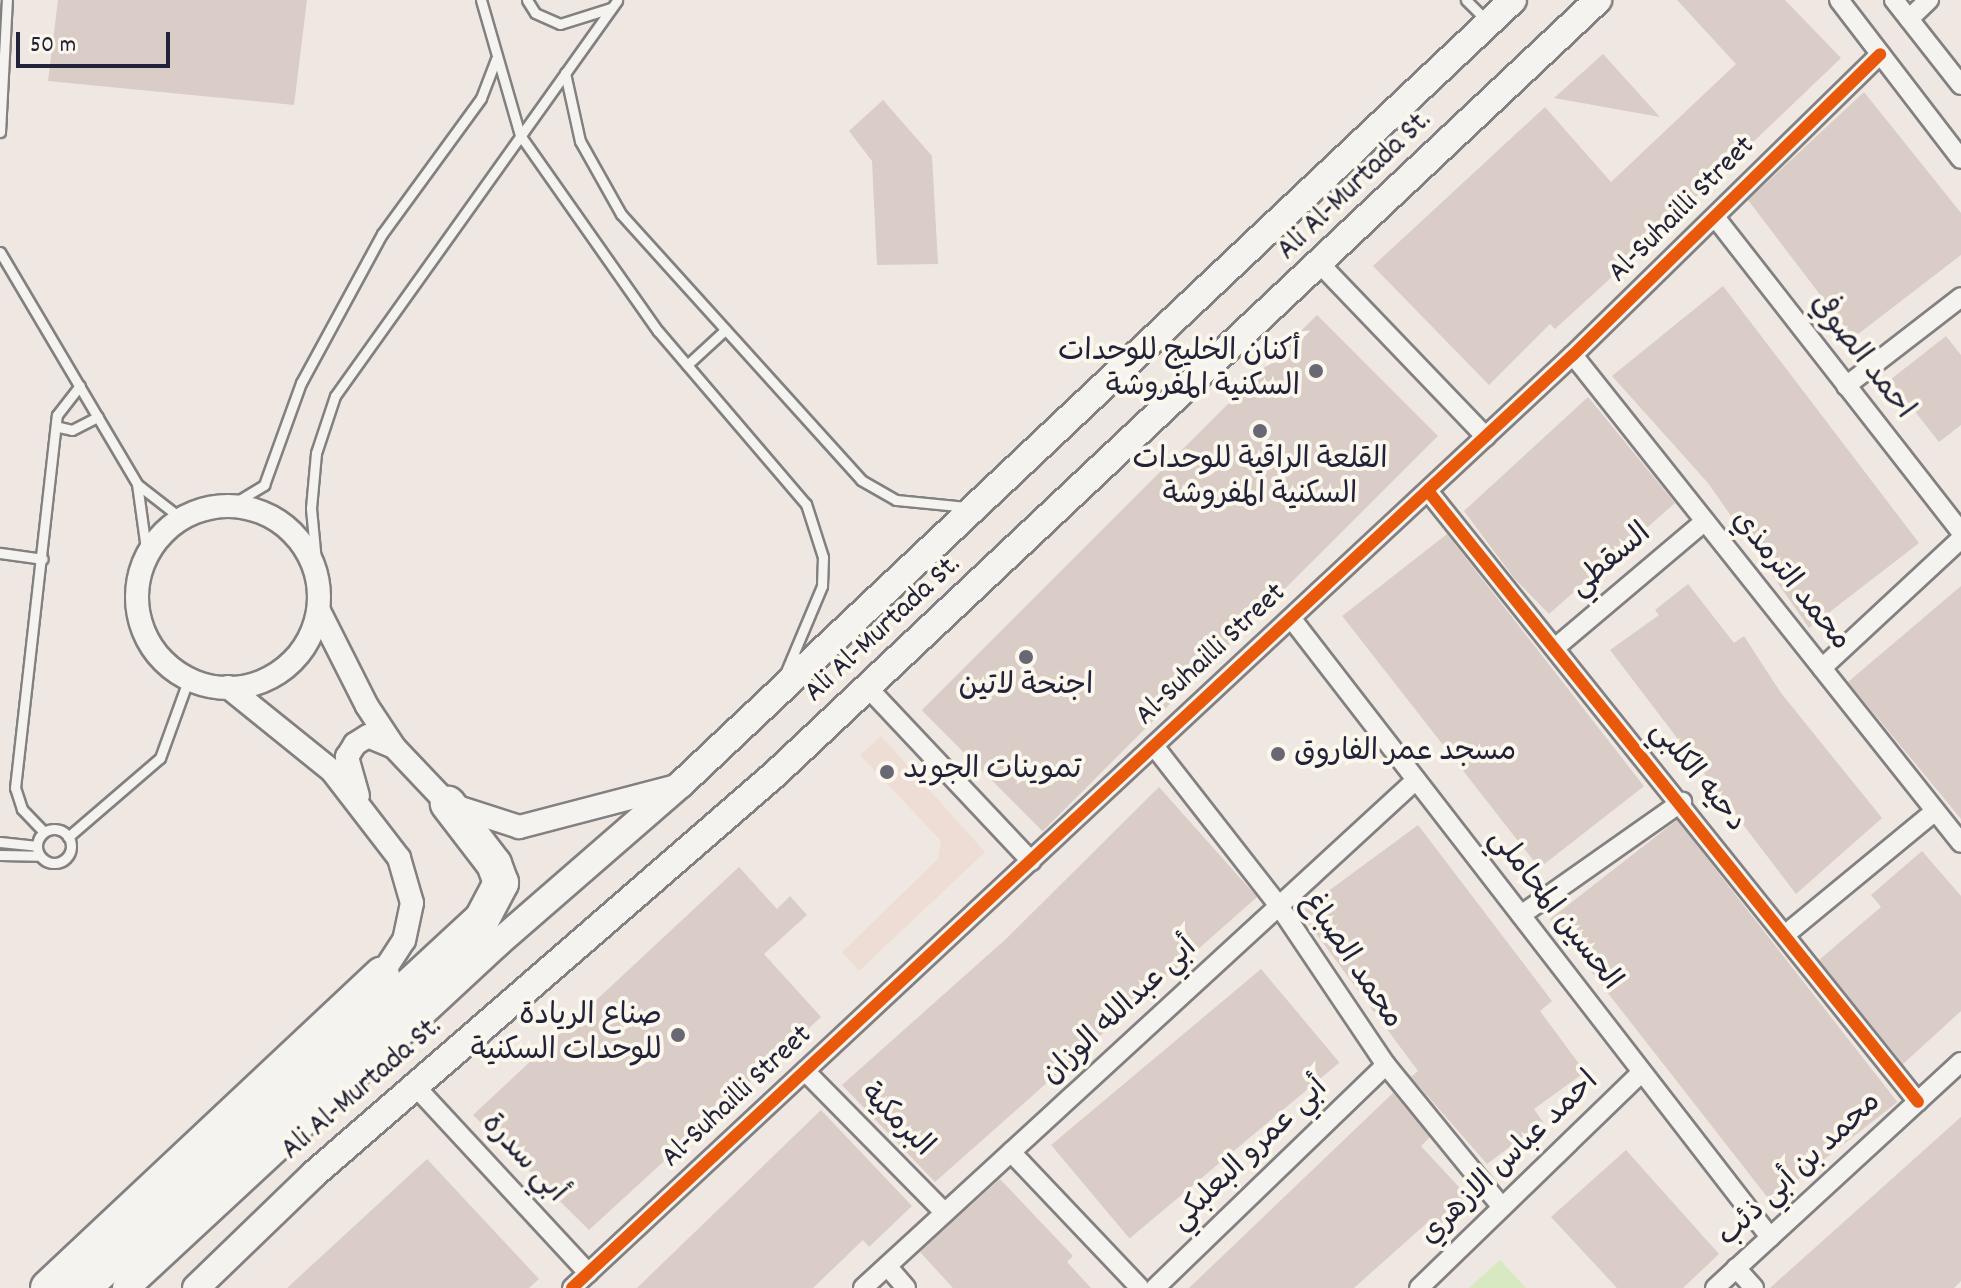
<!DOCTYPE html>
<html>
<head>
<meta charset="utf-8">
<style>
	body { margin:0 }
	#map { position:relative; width:1961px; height:1288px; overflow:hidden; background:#efe8e2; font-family:Dekko,"Playpen Sans Arabic",sans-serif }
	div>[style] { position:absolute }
	.built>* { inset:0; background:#eeddd4 }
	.green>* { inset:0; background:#d7e9c0 }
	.building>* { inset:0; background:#daccc6; transform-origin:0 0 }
	.roads { filter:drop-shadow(2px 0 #838082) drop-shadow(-2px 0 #838082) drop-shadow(0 2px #838082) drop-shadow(0 -2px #838082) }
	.service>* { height:9px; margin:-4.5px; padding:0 4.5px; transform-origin:4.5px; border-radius:4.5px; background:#f5f3ef }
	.service>.ring { margin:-4.5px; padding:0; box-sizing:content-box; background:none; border:9px solid #f5f3ef; border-radius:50% }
	.minor>* { height:18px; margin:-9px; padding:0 9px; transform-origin:9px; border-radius:9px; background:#f5f3ef }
	.tertiary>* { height:22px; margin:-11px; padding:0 11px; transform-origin:11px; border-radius:11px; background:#f5f3ef }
	.tertiary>.ring { margin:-11px; padding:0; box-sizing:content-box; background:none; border:22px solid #f5f3ef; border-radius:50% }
	.secondary>* { height:26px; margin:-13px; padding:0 13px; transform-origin:13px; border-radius:13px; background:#f5f3ef }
	.motorway>* { height:34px; margin:-17px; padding:0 17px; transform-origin:17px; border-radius:17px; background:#f5f3ef }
	.cycleway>* { height:12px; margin:-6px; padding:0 6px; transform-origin:6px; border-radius:6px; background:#e8590c }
	.dots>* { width:22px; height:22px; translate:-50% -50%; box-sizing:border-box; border:4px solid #fbf7ec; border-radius:50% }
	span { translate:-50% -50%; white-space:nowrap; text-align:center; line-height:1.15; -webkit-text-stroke:8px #fbf7ec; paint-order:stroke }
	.street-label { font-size:30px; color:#22223b }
	.poi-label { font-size:30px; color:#22223b }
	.right { translate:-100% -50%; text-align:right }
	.left { translate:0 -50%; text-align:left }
	.scale { position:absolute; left:16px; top:32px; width:154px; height:36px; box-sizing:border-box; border:4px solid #22223b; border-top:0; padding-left:10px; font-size:24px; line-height:28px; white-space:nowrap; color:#22223b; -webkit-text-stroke:6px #fbf7ec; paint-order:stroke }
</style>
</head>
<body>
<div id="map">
	<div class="built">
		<div style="clip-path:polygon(881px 736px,985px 852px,859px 971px,842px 952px,938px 859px,941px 841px,860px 755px)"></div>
	</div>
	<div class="green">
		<div style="clip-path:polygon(1500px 1260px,1526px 1288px,1469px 1288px)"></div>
	</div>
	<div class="building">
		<div style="clip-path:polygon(58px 0,307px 0,294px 105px,48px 81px)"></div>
		<div style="clip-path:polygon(1677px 0,1785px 0,1841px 58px,1614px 275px,1555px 329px,1550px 324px,1489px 385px,1373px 266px,1545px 107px,1611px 182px,1736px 64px)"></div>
		<div style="clip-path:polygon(1603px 54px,1660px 117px,1554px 98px)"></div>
		<div style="clip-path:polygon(1864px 92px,1961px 213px,1961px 255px,1853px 338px,1748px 200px)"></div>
		<div style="clip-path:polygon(883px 100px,932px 156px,938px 264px,877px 265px,872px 161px,849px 131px)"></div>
		<div style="clip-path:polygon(1723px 286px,1919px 543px,1809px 628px,1708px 483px,1612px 376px)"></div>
		<div style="left:1317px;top:315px;width:171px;height:559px;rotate:45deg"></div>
		<div style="clip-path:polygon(1946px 336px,1961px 355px,1961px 425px,1939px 442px,1890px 380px)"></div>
		<div style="clip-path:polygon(1588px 397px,1675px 503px,1549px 614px,1514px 578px,1464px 511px)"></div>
		<div style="left:1447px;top:534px;width:320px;height:133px;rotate:52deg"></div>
		<div style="clip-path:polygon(1688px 584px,1734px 643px,1744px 636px,1781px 693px,1882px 818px,1796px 894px,1610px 650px,1659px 615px,1655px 610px)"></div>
		<div style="clip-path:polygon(1961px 586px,1961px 819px,1848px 682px)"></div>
		<div style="clip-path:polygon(1159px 787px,1257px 897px,935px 1182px,842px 1085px,1007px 938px)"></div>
		<div style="left:1677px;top:820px;width:358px;height:161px;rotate:52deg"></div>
		<div style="clip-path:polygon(1418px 825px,1552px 1001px,1540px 1011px,1585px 1072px,1534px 1109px,1543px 1122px,1487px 1164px,1411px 1077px,1418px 1071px,1300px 912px)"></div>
		<div style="clip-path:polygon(1922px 851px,1961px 896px,1961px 1011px,1903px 1064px,1819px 960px,1881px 907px,1871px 895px)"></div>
		<div style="clip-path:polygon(739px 867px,777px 909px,790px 896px,807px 915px,764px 954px,821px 1017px,589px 1230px,473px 1115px)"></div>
		<div style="left:1261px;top:969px;width:122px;height:274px;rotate:50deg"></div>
		<div style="clip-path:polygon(1393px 1093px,1430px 1137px,1421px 1146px,1469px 1198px,1435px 1229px,1428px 1222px,1354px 1288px,1189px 1288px)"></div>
		<div style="clip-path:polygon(821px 1110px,912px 1206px,869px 1247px,863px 1240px,813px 1288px,637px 1288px)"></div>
		<div style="clip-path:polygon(1961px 1117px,1961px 1281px,1954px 1288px,1770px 1288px)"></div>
		<div style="clip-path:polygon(1626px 1150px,1719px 1254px,1683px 1288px,1617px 1288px,1551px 1217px)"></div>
		<div style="clip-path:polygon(427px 1159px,539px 1279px,529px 1288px,287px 1288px)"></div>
		<div style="clip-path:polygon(1000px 1179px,1073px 1256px,1067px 1262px,1091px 1288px,953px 1288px,920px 1252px)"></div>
	</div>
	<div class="roads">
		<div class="service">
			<div style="left:481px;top:0;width:141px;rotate:73.9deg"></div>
			<div style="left:520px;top:135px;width:240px;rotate:54.9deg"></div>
			<div style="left:658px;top:331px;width:228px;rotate:49.5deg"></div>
			<div style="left:806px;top:504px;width:56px;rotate:72.2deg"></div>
			<div style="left:823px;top:557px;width:29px;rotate:92deg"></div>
			<div style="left:822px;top:586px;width:95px;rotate:112.8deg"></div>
			<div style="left:527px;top:0;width:15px;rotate:58deg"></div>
			<div style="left:535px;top:13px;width:27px;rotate:24deg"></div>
			<div style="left:560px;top:24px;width:53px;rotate:-17.4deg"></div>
			<div style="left:1466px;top:0;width:30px;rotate:45deg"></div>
			<div style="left:565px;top:73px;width:70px;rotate:77.6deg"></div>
			<div style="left:580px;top:141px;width:84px;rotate:60.7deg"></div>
			<div style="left:621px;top:214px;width:358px;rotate:47.9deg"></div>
			<div style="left:861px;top:480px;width:40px;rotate:29.7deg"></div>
			<div style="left:896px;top:500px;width:71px;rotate:5.6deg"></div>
			<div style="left:0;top:132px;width:132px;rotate:-87deg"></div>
			<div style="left:0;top:252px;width:269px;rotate:59.4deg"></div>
			<div style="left:137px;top:484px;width:73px;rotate:82.1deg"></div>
			<div style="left:687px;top:365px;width:52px;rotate:-42.6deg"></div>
			<div style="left:59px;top:427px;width:13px;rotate:13deg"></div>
			<div style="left:72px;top:430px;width:29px;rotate:-27deg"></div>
			<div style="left:137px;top:484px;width:57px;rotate:37.9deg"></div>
			<div style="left:231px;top:505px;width:39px;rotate:-31deg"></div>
			<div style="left:264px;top:485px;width:109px;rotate:-70.1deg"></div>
			<div style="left:301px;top:383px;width:170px;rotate:-61.5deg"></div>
			<div style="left:382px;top:234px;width:168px;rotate:-53.9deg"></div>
			<div style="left:481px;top:98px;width:42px;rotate:-69deg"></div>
			<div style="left:0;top:553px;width:43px;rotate:7.9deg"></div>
			<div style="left:317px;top:572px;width:64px;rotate:-95.4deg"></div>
			<div style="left:311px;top:508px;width:55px;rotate:-84.8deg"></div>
			<div style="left:316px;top:453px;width:60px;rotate:-71.6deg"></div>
			<div style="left:335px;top:396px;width:486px;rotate:-54.5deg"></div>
			<div class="ring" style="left:37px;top:829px;width:25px;height:25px"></div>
			<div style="left:44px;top:832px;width:32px;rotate:-134deg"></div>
			<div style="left:22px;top:809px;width:22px;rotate:-108deg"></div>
			<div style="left:15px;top:788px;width:375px;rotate:-83.6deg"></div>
			<div style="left:57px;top:415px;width:37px;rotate:-52deg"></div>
			<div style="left:68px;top:837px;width:121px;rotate:-40.7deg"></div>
			<div style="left:160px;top:758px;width:85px;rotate:-70.1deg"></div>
			<div style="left:0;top:842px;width:37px;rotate:6deg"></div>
			<div style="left:0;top:855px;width:39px;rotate:1deg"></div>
		</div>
		<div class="minor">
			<div style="left:1839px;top:0;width:200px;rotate:52.5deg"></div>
			<div style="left:1894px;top:0;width:108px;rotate:51.8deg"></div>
			<div style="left:1909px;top:19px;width:28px;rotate:-44deg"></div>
			<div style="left:1715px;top:217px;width:400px;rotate:52deg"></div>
			<div style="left:1321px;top:265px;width:238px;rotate:46.2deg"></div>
			<div style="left:1573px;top:355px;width:623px;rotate:51.51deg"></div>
			<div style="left:1846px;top:386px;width:145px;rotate:-37.7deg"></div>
			<div style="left:1428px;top:491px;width:783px;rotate:51.27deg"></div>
			<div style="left:1291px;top:618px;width:783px;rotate:52.27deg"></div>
			<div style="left:1556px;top:647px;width:195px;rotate:-40.2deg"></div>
			<div style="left:1822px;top:668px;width:190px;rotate:-42.9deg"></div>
			<div style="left:868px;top:688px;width:238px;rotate:46.7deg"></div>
			<div style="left:1154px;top:746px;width:203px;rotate:52deg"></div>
			<div style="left:1279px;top:906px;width:192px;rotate:56.1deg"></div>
			<div style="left:1386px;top:1065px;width:183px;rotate:50.8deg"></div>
			<div style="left:1521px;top:915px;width:197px;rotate:-35.1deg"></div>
			<div style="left:1786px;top:934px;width:193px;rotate:-39.5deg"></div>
			<div style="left:805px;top:1071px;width:199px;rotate:45.4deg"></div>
			<div style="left:415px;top:1086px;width:255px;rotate:47.2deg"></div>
			<div style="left:1011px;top:1152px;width:187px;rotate:46.5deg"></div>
			<div style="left:887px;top:1266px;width:29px;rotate:49deg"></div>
			<div style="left:1736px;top:1268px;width:27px;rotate:48deg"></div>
			<div style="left:572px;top:1288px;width:1368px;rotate:-42.99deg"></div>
			<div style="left:1573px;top:355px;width:430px;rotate:-44.4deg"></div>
			<div style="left:863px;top:1288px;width:751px;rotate:-42.57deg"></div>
			<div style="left:1155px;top:1288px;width:321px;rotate:-44deg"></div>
			<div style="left:1419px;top:1288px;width:310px;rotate:-44.1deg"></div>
			<div style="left:1715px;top:1288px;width:334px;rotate:-42.6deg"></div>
		</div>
		<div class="tertiary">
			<div class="ring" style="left:137px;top:506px;width:160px;height:160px"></div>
			<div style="left:319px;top:611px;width:106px;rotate:63.2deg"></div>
			<div style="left:367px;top:706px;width:49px;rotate:56.6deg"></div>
			<div style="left:394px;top:747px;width:79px;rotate:46.5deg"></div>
			<div style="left:448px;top:804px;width:75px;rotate:17.9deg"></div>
			<div style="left:519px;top:827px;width:166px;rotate:-14.6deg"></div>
			<div style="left:228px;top:687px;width:134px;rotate:38.9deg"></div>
			<div style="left:332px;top:771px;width:110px;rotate:52.4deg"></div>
			<div style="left:399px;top:858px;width:47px;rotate:73.9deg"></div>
			<div style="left:412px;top:903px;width:38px;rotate:102deg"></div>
			<div style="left:404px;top:940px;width:40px;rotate:122.9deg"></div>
			<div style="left:358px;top:796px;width:41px;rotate:-105.8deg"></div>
			<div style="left:347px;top:757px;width:15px;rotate:-58deg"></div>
			<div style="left:355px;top:744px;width:15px;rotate:-32deg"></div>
			<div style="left:368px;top:736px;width:28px;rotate:23deg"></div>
		</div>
		<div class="secondary">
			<div style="left:126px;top:1288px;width:507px;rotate:-42.84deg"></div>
			<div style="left:498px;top:943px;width:242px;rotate:-41deg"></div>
			<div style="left:681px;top:784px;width:1143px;rotate:-43.3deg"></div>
			<div style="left:196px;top:1288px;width:164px;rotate:-44deg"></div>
			<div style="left:314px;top:1174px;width:610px;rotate:-40.95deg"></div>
			<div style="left:775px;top:774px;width:1130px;rotate:-43.24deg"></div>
		</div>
		<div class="motorway">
			<div style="left:48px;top:1288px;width:458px;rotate:-43.2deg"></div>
			<div style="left:83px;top:1288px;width:543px;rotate:-42.76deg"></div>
			<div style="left:482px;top:919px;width:41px;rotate:-62.2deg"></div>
			<div style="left:501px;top:883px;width:20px;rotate:-110deg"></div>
			<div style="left:494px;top:864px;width:76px;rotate:-127.5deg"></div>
		</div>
	</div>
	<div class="cycleway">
		<div style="left:1428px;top:491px;width:783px;rotate:51.27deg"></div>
		<div style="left:572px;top:1288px;width:1368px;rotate:-42.99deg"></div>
		<div style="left:1573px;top:355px;width:430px;rotate:-44.4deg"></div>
	</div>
	<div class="dots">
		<div style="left:1316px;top:371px;background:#6a6775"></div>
		<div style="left:1260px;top:431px;background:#6a6775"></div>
		<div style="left:1026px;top:657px;background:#6a6775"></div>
		<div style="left:1278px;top:754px;background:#6a6775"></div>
		<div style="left:887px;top:772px;background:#6a6775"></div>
		<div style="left:678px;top:1035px;background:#6a6775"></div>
	</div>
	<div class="street-label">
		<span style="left:1356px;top:187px;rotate:-44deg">Ali Al-Murtada St.</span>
		<span style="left:1683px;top:211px;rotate:-45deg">Al-Suhailli Street</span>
		<span style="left:1860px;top:358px;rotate:52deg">احمد الصوفي</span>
		<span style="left:1612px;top:562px;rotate:-40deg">السقطي</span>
		<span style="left:1789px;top:582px;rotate:51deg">محمد الترمذي</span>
		<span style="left:884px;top:630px;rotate:-43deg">Ali Al-Murtada St.</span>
		<span style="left:1212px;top:656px;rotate:-43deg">Al-Suhailli Street</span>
		<span style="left:1696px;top:778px;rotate:51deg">دحيه الكلبي</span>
		<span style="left:1553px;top:911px;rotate:52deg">الحسين المحاملي</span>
		<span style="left:1350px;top:962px;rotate:56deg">محمد الصباغ</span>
		<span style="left:1121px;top:1013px;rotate:-43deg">أبي عبدالله الوزان</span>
		<span style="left:363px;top:1090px;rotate:-41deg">Ali Al-Murtada St.</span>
		<span style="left:738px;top:1098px;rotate:-43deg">Al-Suhailli Street</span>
		<span style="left:895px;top:1122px;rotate:45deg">البرمكية</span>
		<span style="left:1251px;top:1156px;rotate:-44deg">أبي عمرو البعلبكي</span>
		<span style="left:522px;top:1160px;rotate:47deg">أبي سدرة</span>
		<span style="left:1511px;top:1160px;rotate:-44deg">احمد عباس الازهري</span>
		<span style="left:1801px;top:1171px;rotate:-43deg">محمد بن أبي ذئب</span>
	</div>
	<div class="poi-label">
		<span class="right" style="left:1300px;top:371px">أكنان الخليج للوحدات<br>السكنية المفروشة</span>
		<span style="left:1260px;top:479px">القلعة الراقية للوحدات<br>السكنية المفروشة</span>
		<span style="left:1026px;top:688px">اجنحة لاتين</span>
		<span class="left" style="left:1294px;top:754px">مسجد عمر الفاروق</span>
		<span class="left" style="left:903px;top:772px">تموينات الجويد</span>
		<span class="right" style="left:662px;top:1035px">صناع الريادة<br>للوحدات السكنية</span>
	</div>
	<div class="scale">50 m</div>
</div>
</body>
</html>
